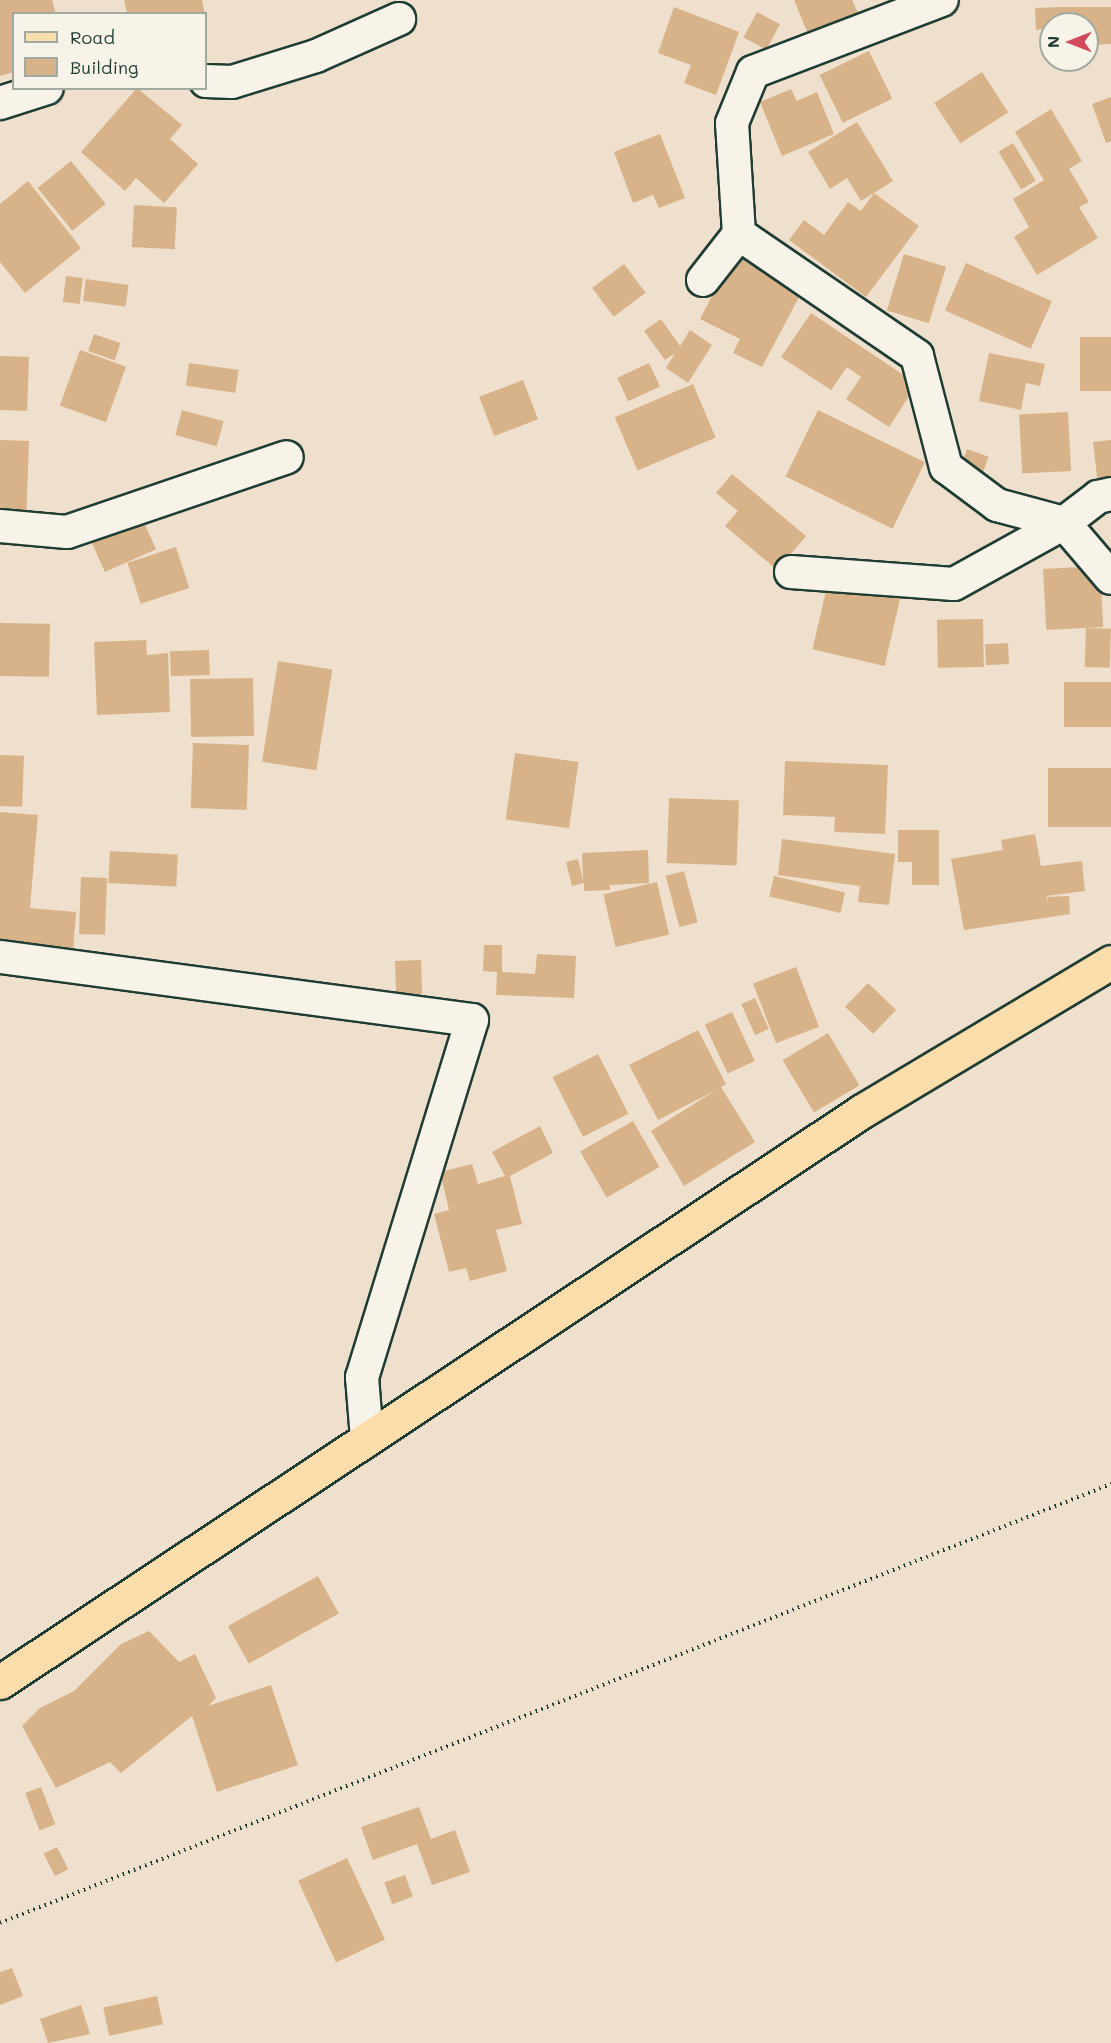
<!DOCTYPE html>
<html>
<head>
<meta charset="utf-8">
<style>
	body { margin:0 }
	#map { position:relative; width:1111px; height:2043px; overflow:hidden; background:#eee0cc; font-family:Mali,sans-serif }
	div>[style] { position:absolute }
	.building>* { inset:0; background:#d8b389; transform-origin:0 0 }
	.path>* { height:4px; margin-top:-2px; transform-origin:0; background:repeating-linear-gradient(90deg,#1f3d34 0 1.5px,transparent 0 6px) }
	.roads { filter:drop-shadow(2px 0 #1f3d34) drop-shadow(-2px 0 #1f3d34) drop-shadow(0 2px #1f3d34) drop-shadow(0 -2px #1f3d34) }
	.street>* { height:32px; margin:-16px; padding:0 16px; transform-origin:16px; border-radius:16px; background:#f7f3e8 }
	.primary>* { height:33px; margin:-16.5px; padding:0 16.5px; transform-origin:16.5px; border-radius:16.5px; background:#fbddab }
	span { translate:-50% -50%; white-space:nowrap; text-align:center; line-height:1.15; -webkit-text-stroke:4.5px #f7f3e8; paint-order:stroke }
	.legend { position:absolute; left:12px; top:12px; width:195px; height:78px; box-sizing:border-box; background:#f7f3e8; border:2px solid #a1aaa0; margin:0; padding:8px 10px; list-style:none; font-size:18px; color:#1f3d34 }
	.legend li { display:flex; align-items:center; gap:12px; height:30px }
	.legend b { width:30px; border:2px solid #a1aaa0 }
	.north { position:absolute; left:1039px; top:12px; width:60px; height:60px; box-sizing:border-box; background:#f7f3e8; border:2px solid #a1aaa0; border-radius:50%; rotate:270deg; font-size:16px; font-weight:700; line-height:24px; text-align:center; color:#1f3d34 }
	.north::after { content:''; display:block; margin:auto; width:21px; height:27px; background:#d1495b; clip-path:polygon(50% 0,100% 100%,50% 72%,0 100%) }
</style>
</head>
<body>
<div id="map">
	<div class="building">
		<div style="clip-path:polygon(0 0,52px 0,56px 14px,14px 14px,14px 72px,0 76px)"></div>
		<div style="clip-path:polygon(124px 0,202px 0,205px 14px,127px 13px)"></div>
		<div style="clip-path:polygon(794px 0,852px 0,858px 13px,808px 34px)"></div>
		<div style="clip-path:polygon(674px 7px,739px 32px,716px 95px,684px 83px,691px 65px,658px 53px)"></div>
		<div style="clip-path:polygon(1060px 7px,1111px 7px,1111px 44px,1087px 45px,1087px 24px,1036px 30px,1035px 8px)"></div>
		<div style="left:757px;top:12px;width:26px;height:29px;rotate:28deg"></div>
		<div style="left:869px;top:51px;width:53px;height:55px;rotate:64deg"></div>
		<div style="left:982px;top:72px;width:48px;height:57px;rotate:57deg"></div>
		<div style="clip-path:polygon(137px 88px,182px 125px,170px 139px,198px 164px,164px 203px,136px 178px,125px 191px,81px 152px)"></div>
		<div style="clip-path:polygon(791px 89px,797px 101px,817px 92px,834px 134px,782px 156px,760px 102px)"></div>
		<div style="clip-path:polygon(1111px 97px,1111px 141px,1106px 143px,1092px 104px)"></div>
		<div style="clip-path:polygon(1051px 109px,1082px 161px,1069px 169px,1089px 202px,1079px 207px,1098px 238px,1037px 275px,1014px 237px,1029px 227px,1013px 199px,1044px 180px,1015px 132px)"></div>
		<div style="clip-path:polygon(857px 122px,893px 181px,861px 201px,847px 178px,830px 189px,808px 152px)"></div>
		<div style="clip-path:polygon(660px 134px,685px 198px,659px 208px,653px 195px,633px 203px,614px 152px)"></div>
		<div style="left:1013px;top:143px;width:44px;height:17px;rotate:59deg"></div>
		<div style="left:71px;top:161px;width:55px;height:43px;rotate:51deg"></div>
		<div style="clip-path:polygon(28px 181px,81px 248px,25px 293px,0 262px,0 204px)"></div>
		<div style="clip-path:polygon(874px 193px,919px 226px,866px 297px,789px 240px,804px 220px,824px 235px,848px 202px,861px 211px)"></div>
		<div style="left:134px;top:205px;width:43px;height:42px;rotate:3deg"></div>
		<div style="clip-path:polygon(737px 248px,806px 284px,762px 367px,733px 353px,740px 339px,700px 319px)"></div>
		<div style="left:904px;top:254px;width:44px;height:59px;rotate:17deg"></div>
		<div style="left:966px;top:263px;width:94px;height:52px;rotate:24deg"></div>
		<div style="left:624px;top:264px;width:36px;height:40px;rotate:53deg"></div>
		<div style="left:66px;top:276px;width:17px;height:26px;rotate:7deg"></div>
		<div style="left:86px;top:279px;width:43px;height:22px;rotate:8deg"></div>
		<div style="clip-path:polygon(811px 313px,917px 384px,889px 427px,846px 399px,861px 377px,847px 367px,831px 390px,781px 357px)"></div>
		<div style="clip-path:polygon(661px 319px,680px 346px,690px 330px,712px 345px,688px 383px,666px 368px,675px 353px,665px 360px,644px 331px)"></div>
		<div style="left:94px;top:334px;width:28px;height:18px;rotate:19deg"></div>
		<div style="left:1111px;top:337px;width:54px;height:31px;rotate:90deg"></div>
		<div style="left:80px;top:350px;width:49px;height:59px;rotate:20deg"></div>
		<div style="clip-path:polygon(989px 353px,1045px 364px,1040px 386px,1026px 383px,1021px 410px,979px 401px)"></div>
		<div style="left:0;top:356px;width:29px;height:54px;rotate:2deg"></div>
		<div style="left:189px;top:363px;width:50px;height:23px;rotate:8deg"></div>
		<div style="left:649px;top:363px;width:26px;height:35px;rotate:65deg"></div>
		<div style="left:523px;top:380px;width:42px;height:47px;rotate:69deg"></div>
		<div style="left:693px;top:384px;width:58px;height:85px;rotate:67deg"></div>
		<div style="left:182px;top:410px;width:43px;height:26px;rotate:15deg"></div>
		<div style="left:818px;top:410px;width:119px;height:74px;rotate:26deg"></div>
		<div style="left:1068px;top:412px;width:59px;height:49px;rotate:87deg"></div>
		<div style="left:0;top:440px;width:29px;height:70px;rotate:2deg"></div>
		<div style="clip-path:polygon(1111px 440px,1111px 483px,1098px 485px,1093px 442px)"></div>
		<div style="left:967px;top:449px;width:23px;height:26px;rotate:20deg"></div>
		<div style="clip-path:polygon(732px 474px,806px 536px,777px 570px,725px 526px,738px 511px,716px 493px)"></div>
		<div style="left:143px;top:520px;width:32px;height:56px;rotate:66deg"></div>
		<div style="left:176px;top:547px;width:43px;height:51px;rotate:72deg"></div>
		<div style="left:1100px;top:566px;width:61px;height:57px;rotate:87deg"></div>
		<div style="left:828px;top:582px;width:74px;height:69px;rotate:13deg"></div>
		<div style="left:983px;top:619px;width:48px;height:46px;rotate:89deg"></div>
		<div style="left:0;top:623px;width:50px;height:53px;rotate:1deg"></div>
		<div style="left:1086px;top:628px;width:25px;height:39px;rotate:2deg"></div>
		<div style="clip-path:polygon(146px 640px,147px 655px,168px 653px,170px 712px,97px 715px,94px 642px)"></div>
		<div style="left:1008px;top:643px;width:21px;height:23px;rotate:87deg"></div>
		<div style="left:209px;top:650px;width:25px;height:39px;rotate:88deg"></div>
		<div style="left:278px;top:661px;width:55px;height:102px;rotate:9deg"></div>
		<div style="left:253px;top:678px;width:58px;height:63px;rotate:89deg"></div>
		<div style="left:1111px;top:682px;width:45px;height:47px;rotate:90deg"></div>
		<div style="left:193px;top:743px;width:56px;height:65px;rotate:2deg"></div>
		<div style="left:515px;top:753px;width:64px;height:67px;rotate:8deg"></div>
		<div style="left:0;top:755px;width:24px;height:51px;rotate:2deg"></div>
		<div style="clip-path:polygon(785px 761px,888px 765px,885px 834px,834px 832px,835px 817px,783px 815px)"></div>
		<div style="left:1111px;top:768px;width:59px;height:63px;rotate:90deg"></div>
		<div style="left:669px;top:798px;width:70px;height:65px;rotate:2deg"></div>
		<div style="clip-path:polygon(0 812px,38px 815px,30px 908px,76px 912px,73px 953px,0 946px)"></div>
		<div style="clip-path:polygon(898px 830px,939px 830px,939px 885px,912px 885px,912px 862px,898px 862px)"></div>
		<div style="clip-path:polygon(1035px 834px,1041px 866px,1082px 861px,1085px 891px,1046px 896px,1048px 904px,1047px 897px,1069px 896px,1070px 914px,964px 930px,951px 859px,1003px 850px,1001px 840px)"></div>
		<div style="clip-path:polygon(782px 839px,895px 854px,889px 905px,858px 902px,860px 886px,778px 875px)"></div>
		<div style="clip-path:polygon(648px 850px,649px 883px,610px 885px,610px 890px,584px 891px,584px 883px,572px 886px,566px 862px,578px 859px,583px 881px,582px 853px)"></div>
		<div style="left:110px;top:851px;width:68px;height:32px;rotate:3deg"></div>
		<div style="left:684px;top:871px;width:53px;height:19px;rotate:75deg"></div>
		<div style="left:774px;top:876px;width:73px;height:21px;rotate:13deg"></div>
		<div style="left:81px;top:877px;width:26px;height:57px;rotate:2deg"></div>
		<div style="left:657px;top:882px;width:54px;height:55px;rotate:77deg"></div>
		<div style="clip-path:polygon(484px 945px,502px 945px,502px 972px,535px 974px,537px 954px,576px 956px,574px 998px,496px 995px,497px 972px,483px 971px)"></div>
		<div style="left:421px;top:960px;width:34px;height:26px;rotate:88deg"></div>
		<div style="left:796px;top:967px;width:64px;height:46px;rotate:69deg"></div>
		<div style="left:868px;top:983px;width:39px;height:33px;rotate:44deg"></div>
		<div style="left:755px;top:998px;width:34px;height:15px;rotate:66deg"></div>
		<div style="left:732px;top:1012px;width:54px;height:30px;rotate:65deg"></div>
		<div style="clip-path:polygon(698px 1030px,726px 1084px,721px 1087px,755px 1142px,684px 1186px,651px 1131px,716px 1090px,658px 1120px,629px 1065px)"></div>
		<div style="left:828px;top:1033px;width:61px;height:53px;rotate:59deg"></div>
		<div style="left:598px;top:1054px;width:67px;height:51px;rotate:63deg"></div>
		<div style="left:633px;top:1121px;width:53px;height:61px;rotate:60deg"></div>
		<div style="clip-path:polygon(540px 1126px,553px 1153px,510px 1176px,522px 1224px,496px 1230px,507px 1271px,470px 1281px,466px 1268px,449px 1272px,434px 1214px,449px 1210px,440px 1172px,472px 1164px,478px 1184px,505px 1176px,492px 1152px)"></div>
		<div style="left:318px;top:1576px;width:43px;height:103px;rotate:61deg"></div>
		<div style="clip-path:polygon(149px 1631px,179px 1662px,195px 1654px,216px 1698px,208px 1706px,271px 1685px,298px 1765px,217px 1792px,192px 1716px,121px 1773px,110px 1762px,56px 1788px,22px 1726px,40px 1708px,74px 1691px,121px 1644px)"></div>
		<div style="left:41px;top:1787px;width:40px;height:17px;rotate:69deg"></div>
		<div style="clip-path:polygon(419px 1807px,431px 1839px,455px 1830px,470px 1872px,432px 1885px,417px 1844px,373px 1860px,361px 1827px)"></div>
		<div style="left:57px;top:1847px;width:25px;height:15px;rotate:63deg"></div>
		<div style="left:347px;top:1858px;width:90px;height:54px;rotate:65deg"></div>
		<div style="left:405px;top:1875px;width:23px;height:22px;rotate:70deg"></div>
		<div style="clip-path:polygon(12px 1968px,23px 1996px,0 2005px,0 1972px)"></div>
		<div style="left:157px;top:1996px;width:29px;height:55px;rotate:78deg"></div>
		<div style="clip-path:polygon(81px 2005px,90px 2034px,48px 2043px,40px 2019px)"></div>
	</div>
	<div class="path">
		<div style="left:0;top:1923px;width:1195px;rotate:-21.56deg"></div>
	</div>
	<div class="roads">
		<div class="street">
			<div style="left:206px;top:81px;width:26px;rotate:2deg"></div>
			<div style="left:232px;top:82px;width:88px;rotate:-17.2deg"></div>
			<div style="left:316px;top:56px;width:91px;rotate:-24deg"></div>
			<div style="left:0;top:103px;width:49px;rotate:-17.7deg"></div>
			<div style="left:739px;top:234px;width:216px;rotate:34.4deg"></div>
			<div style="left:917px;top:356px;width:115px;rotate:75.4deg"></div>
			<div style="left:946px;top:467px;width:64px;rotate:36.7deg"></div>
			<div style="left:997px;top:505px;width:69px;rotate:15deg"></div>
			<div style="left:1064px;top:523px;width:43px;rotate:-37.4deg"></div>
			<div style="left:1098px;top:497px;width:13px;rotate:-13deg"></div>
			<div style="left:703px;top:280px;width:58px;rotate:-52deg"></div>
			<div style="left:739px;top:234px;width:111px;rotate:-93.6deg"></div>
			<div style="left:732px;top:123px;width:55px;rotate:-67.6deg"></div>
			<div style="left:753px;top:72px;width:202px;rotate:-20.9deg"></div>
			<div style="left:0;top:526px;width:67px;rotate:5.1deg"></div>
			<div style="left:67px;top:532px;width:232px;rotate:-18.8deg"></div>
			<div style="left:791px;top:572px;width:163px;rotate:4.2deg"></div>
			<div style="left:954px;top:584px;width:126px;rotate:-29deg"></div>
			<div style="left:1064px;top:523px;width:72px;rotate:49.5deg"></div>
			<div style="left:0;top:957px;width:476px;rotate:7.6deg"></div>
			<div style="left:472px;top:1020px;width:374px;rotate:107.1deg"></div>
			<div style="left:362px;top:1377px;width:62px;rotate:85.4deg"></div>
		</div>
		<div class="primary">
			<div style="left:0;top:1682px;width:1034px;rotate:-33.52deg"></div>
			<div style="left:862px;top:1111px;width:290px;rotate:-30.9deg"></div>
		</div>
	</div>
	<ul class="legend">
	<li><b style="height:8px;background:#fbddab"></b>Road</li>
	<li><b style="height:16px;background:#d8b389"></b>Building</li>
	</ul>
	<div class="north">N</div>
</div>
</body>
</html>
